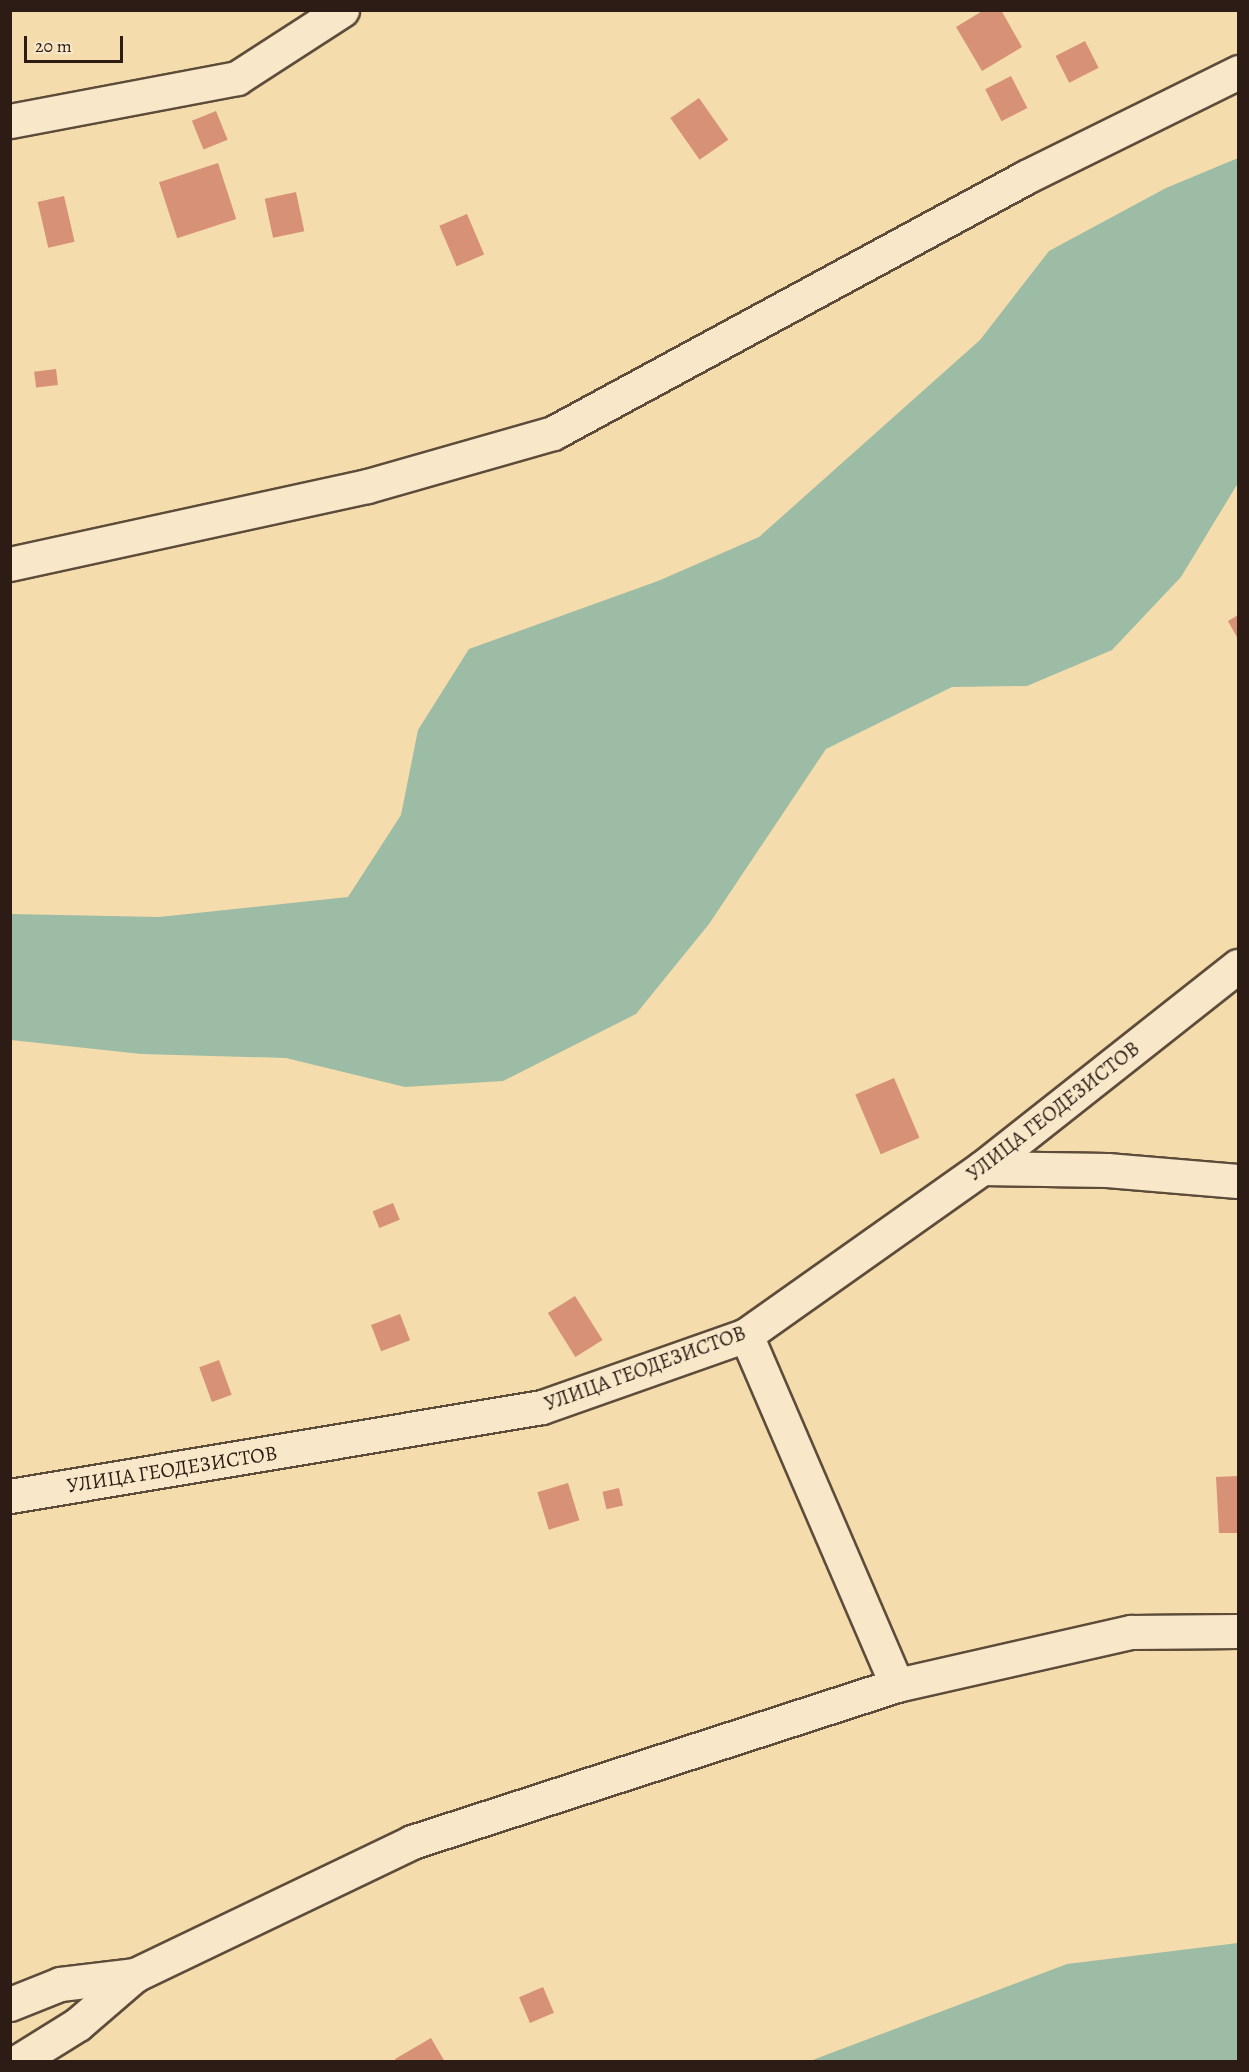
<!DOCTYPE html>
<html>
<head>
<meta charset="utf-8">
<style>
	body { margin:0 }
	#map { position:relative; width:1249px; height:2072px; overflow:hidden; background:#f4dcac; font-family:Alegreya,serif }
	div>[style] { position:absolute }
	.water>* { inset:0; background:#9cbca5 }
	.building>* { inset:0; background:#d79176; transform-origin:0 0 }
	.roads { filter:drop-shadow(2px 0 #5e4c3b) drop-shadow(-2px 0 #5e4c3b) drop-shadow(0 2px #5e4c3b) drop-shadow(0 -2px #5e4c3b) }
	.minor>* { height:33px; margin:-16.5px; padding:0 16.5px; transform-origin:16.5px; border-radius:16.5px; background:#f8e8c9 }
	span { translate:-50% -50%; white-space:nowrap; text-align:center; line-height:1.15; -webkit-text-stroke:5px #f8e8c9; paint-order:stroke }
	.street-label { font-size:21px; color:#2c1c15 }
	.frame { position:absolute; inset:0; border:12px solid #2c1c15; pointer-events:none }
	.scale { position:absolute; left:24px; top:36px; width:99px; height:27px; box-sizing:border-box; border:3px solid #2c1c15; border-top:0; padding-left:8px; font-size:18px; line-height:21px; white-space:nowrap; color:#2c1c15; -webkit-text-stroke:4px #f8e8c9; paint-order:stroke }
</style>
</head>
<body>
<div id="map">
	<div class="water">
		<div style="clip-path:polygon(1238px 158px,1238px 483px,1181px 577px,1112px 650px,1027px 686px,952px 687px,826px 749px,709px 924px,636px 1014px,503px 1081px,405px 1087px,286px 1058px,141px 1054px,11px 1040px,11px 914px,159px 917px,348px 897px,401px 815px,418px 730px,469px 649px,658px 581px,759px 537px,980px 340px,1049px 251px,1166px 188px)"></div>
		<div style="clip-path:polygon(1238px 1943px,1238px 2061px,810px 2061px,1067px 1964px)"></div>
	</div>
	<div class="building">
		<div style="clip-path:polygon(984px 10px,1001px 10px,1022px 47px,982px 71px,956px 27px)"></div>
		<div style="left:1085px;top:41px;width:30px;height:33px;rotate:63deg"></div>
		<div style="left:1011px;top:76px;width:36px;height:29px;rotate:63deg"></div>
		<div style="left:699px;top:98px;width:51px;height:35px;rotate:55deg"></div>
		<div style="left:216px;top:111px;width:31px;height:26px;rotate:68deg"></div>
		<div style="left:218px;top:163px;width:59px;height:62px;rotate:72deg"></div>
		<div style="left:296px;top:192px;width:40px;height:32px;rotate:78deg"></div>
		<div style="left:64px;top:196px;width:47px;height:27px;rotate:77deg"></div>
		<div style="left:467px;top:214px;width:44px;height:30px;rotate:67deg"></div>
		<div style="left:56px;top:369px;width:16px;height:22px;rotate:83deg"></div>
		<div style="clip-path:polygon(1238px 615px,1238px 639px,1228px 621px)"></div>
		<div style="left:894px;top:1078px;width:65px;height:42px;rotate:67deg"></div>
		<div style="left:393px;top:1203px;width:18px;height:22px;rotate:68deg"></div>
		<div style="left:575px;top:1296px;width:52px;height:32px;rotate:58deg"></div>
		<div style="left:400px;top:1314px;width:28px;height:31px;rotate:69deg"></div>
		<div style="left:219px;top:1360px;width:37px;height:21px;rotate:70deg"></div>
		<div style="clip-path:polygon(1238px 1476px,1238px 1533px,1219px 1533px,1216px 1477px)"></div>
		<div style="left:568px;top:1483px;width:39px;height:32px;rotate:73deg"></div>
		<div style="left:619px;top:1488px;width:18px;height:17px;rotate:77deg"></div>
		<div style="left:543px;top:1987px;width:28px;height:26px;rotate:67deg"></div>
		<div style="clip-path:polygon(431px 2038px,445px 2062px,396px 2062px,395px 2059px)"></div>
	</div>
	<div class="roads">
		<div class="minor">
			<div style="left:10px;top:121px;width:231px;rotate:-10.7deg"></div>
			<div style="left:237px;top:78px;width:125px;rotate:-32.9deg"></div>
			<div style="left:10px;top:564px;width:365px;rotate:-12.3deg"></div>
			<div style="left:367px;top:486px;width:193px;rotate:-15.9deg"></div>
			<div style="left:553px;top:433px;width:538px;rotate:-28.42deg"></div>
			<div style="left:1026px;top:177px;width:237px;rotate:-26.3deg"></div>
			<div style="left:982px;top:1168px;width:125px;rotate:0.9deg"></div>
			<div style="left:1107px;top:1170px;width:131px;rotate:4.8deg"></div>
			<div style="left:746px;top:1335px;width:381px;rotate:66.7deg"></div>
			<div style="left:10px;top:1496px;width:539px;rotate:-9.5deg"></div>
			<div style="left:542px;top:1407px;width:216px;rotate:-19.4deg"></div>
			<div style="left:746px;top:1335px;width:289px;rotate:-35.3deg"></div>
			<div style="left:982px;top:1168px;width:326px;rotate:-38.3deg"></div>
			<div style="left:10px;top:2004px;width:54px;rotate:-21.8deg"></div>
			<div style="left:60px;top:1984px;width:76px;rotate:-6.8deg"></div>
			<div style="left:135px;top:1975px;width:307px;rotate:-25.6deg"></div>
			<div style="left:412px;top:1842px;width:510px;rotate:-17.94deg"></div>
			<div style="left:897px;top:1685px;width:240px;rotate:-12.8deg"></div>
			<div style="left:1131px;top:1632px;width:107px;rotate:-0.5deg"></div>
			<div style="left:17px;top:2062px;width:72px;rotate:-31.9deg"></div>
			<div style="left:78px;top:2024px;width:75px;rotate:-40.7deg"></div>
		</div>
	</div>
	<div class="street-label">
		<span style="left:1053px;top:1111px;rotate:-38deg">УЛИЦА ГЕОДЕЗИСТОВ</span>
		<span style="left:645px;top:1368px;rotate:-20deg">УЛИЦА ГЕОДЕЗИСТОВ</span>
		<span style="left:172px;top:1469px;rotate:-9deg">УЛИЦА ГЕОДЕЗИСТОВ</span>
	</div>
	<div class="frame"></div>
	<div class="scale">20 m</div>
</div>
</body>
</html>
